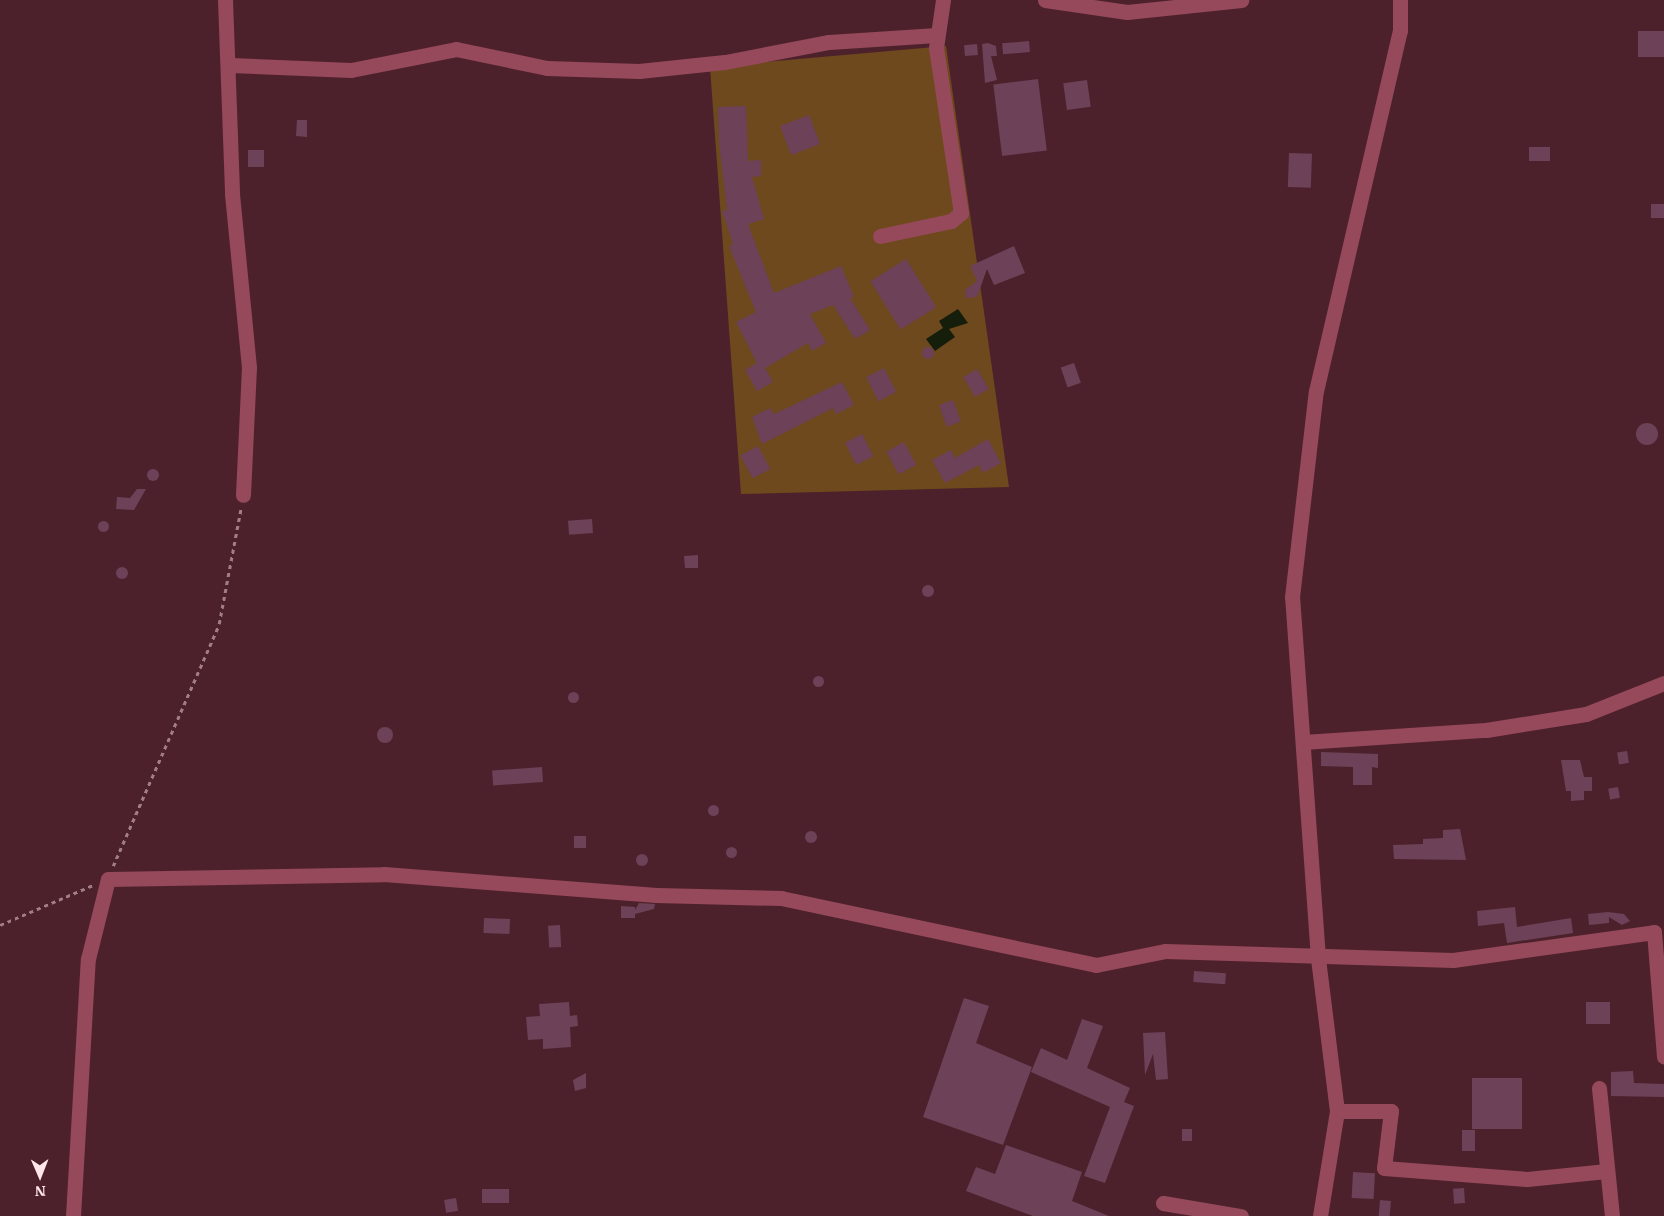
<!DOCTYPE html>
<html>
<head>
<meta charset="utf-8">
<style>
	body { margin:0 }
	#map { position:relative; width:1664px; height:1216px; overflow:hidden; background:#4d212b; font-family:"IBM Plex Serif",serif }
	div>[style] { position:absolute }
	.green>* { inset:0; background:#6e491d }
	.water>* { inset:0; background:#151d0b }
	.building>* { inset:0; background:#6d4158; transform-origin:0 0 }
	.round { border-radius:50% }
	.path>* { height:2.5px; margin-top:-1.25px; transform-origin:0; background:repeating-linear-gradient(90deg,#a27f86 0 4px,transparent 0 8px) }
	.street>* { height:15px; margin:-7.5px; padding:0 7.5px; transform-origin:7.5px; border-radius:7.5px; background:#96495a }
	span { translate:-50% -50%; white-space:nowrap; text-align:center; line-height:1.15; -webkit-text-stroke:4px #4d212b; paint-order:stroke }
	.north { position:absolute; left:15px; top:1151px; width:50px; height:50px; -webkit-text-stroke:4px #4d212b; paint-order:stroke; rotate:179deg; font-size:14px; font-weight:700; line-height:20px; text-align:center; color:#ffe6ea }
	.north::after { content:''; display:block; margin:auto; width:18px; height:22px; background:#ffe6ea; clip-path:polygon(50% 0,100% 100%,50% 72%,0 100%) }
</style>
</head>
<body>
<div id="map">
	<div class="green">
		<div style="clip-path:polygon(946px 46px,1009px 487px,741px 494px,710px 67px)"></div>
	</div>
	<div class="water">
		<div style="clip-path:polygon(958px 309px,968px 323px,949px 329px,955px 337px,935px 351px,926px 339px,943px 328px,939px 321px)"></div>
	</div>
	<div class="building">
		<div style="left:1664px;top:31px;width:26px;height:26px;rotate:90deg"></div>
		<div style="left:1029px;top:41px;width:11px;height:27px;rotate:85deg"></div>
		<div style="clip-path:polygon(988px 43px,996px 46px,997px 56px,991px 56px,997px 80px,985px 83px,982px 44px)"></div>
		<div style="left:977px;top:44px;width:11px;height:13px;rotate:85deg"></div>
		<div style="left:1038px;top:79px;width:72px;height:45px;rotate:83deg"></div>
		<div style="left:1087px;top:80px;width:27px;height:24px;rotate:82deg"></div>
		<div style="clip-path:polygon(746px 106px,748px 161px,761px 160px,761px 176px,752px 177px,764px 219px,748px 224px,774px 293px,841px 266px,854px 297px,850px 298px,870px 330px,855px 339px,833px 305px,810px 314px,826px 343px,812px 351px,808px 343px,765px 368px,773px 382px,757px 391px,745px 370px,757px 363px,736px 322px,756px 312px,729px 246px,733px 244px,722px 211px,727px 210px,719px 142px,718px 107px)"></div>
		<div style="left:809px;top:115px;width:31px;height:31px;rotate:69deg"></div>
		<div style="clip-path:polygon(297px 120px,307px 120px,307px 137px,296px 136px)"></div>
		<div style="left:1529px;top:147px;width:21px;height:14px"></div>
		<div style="left:248px;top:150px;width:16px;height:17px"></div>
		<div style="left:1289px;top:153px;width:23px;height:34px;rotate:2deg"></div>
		<div style="left:1651px;top:204px;width:13px;height:14px"></div>
		<div style="clip-path:polygon(1014px 246px,1025px 273px,994px 285px,987px 269px,977px 297px,966px 298px,965px 290px,977px 281px,970px 266px)"></div>
		<div style="left:906px;top:259px;width:57px;height:42px;rotate:58deg"></div>
		<div class="round" style="left:922px;top:347px;width:12px;height:12px"></div>
		<div style="left:1074px;top:363px;width:21px;height:14px;rotate:71deg"></div>
		<div style="left:884px;top:368px;width:27px;height:20px;rotate:63deg"></div>
		<div style="left:977px;top:369px;width:23px;height:16px;rotate:59deg"></div>
		<div style="clip-path:polygon(842px 382px,854px 405px,836px 414px,833px 408px,762px 444px,752px 417px,770px 408px,774px 414px)"></div>
		<div style="left:953px;top:400px;width:23px;height:15px;rotate:70deg"></div>
		<div class="round" style="left:1636px;top:423px;width:22px;height:22px"></div>
		<div style="left:862px;top:434px;width:25px;height:19px;rotate:63deg"></div>
		<div style="clip-path:polygon(988px 439px,1001px 463px,983px 473px,979px 465px,945px 483px,932px 460px,951px 450px,955px 458px)"></div>
		<div style="left:904px;top:442px;width:26px;height:20px;rotate:62deg"></div>
		<div style="left:758px;top:446px;width:26px;height:20px;rotate:62deg"></div>
		<div class="round" style="left:147px;top:469px;width:12px;height:12px"></div>
		<div style="clip-path:polygon(137px 489px,146px 489px,134px 510px,116px 509px,117px 497px,130px 498px)"></div>
		<div style="left:592px;top:519px;width:14px;height:24px;rotate:86deg"></div>
		<div class="round" style="left:97.5px;top:520.5px;width:11px;height:11px"></div>
		<div style="clip-path:polygon(698px 555px,698px 568px,685px 568px,684px 556px)"></div>
		<div class="round" style="left:116px;top:567px;width:12px;height:12px"></div>
		<div class="round" style="left:922px;top:585px;width:12px;height:12px"></div>
		<div class="round" style="left:812.5px;top:675.5px;width:11px;height:11px"></div>
		<div class="round" style="left:567.5px;top:691.5px;width:11px;height:11px"></div>
		<div class="round" style="left:377px;top:727px;width:16px;height:16px"></div>
		<div style="left:1627px;top:751px;width:12px;height:10px;rotate:81deg"></div>
		<div style="clip-path:polygon(1321px 752px,1378px 754px,1378px 768px,1372px 767px,1372px 785px,1353px 785px,1353px 767px,1321px 766px)"></div>
		<div style="clip-path:polygon(1561px 760px,1580px 760px,1584px 777px,1592px 777px,1592px 791px,1584px 791px,1584px 800px,1571px 801px,1571px 791px,1566px 791px)"></div>
		<div style="left:542px;top:767px;width:15px;height:50px;rotate:86deg"></div>
		<div style="left:1618px;top:787px;width:11px;height:10px;rotate:80deg"></div>
		<div class="round" style="left:707.5px;top:804.5px;width:11px;height:11px"></div>
		<div style="clip-path:polygon(1460px 829px,1466px 860px,1394px 859px,1393px 845px,1423px 844px,1423px 839px,1443px 838px,1443px 830px)"></div>
		<div class="round" style="left:805px;top:831px;width:12px;height:12px"></div>
		<div style="left:574px;top:836px;width:12px;height:12px"></div>
		<div class="round" style="left:725.5px;top:846.5px;width:11px;height:11px"></div>
		<div class="round" style="left:636px;top:854px;width:12px;height:12px"></div>
		<div style="clip-path:polygon(639px 903px,655px 904px,654px 909px,635px 914px,635px 918px,621px 918px,621px 906px,635px 907px,635px 910px)"></div>
		<div style="clip-path:polygon(1515px 907px,1517px 927px,1571px 918px,1573px 933px,1507px 943px,1504px 923px,1478px 926px,1477px 911px)"></div>
		<div style="clip-path:polygon(1608px 912px,1624px 914px,1630px 921px,1622px 925px,1609px 917px,1609px 923px,1589px 925px,1588px 914px)"></div>
		<div style="left:484px;top:918px;width:26px;height:15px;rotate:2deg"></div>
		<div style="left:560px;top:925px;width:22px;height:12px;rotate:87deg"></div>
		<div style="left:1194px;top:971px;width:32px;height:11px;rotate:4deg"></div>
		<div style="clip-path:polygon(964px 998px,989px 1006px,976px 1043px,1032px 1067px,1003px 1145px,923px 1117px)"></div>
		<div style="clip-path:polygon(569px 1002px,570px 1016px,577px 1015px,578px 1026px,570px 1027px,571px 1047px,543px 1049px,543px 1039px,528px 1040px,526px 1017px,540px 1016px,539px 1004px)"></div>
		<div style="left:1610px;top:1002px;width:22px;height:24px;rotate:90deg"></div>
		<div style="clip-path:polygon(1082px 1019px,1103px 1026px,1087px 1068px,1130px 1088px,1124px 1102px,1134px 1106px,1105px 1183px,1084px 1176px,1110px 1107px,1031px 1072px,1041px 1048px,1067px 1060px)"></div>
		<div style="clip-path:polygon(1165px 1032px,1168px 1079px,1156px 1080px,1153px 1054px,1145px 1075px,1143px 1033px)"></div>
		<div style="clip-path:polygon(1633px 1071px,1634px 1083px,1664px 1084px,1664px 1097px,1611px 1096px,1611px 1072px)"></div>
		<div style="clip-path:polygon(586px 1073px,586px 1088px,575px 1091px,573px 1080px)"></div>
		<div style="left:1472px;top:1078px;width:50px;height:51px"></div>
		<div style="left:1182px;top:1129px;width:10px;height:12px"></div>
		<div style="left:1462px;top:1130px;width:13px;height:21px"></div>
		<div style="clip-path:polygon(1006px 1145px,1082px 1172px,1072px 1201px,1109px 1216px,1033px 1216px,966px 1191px,976px 1167px,995px 1174px)"></div>
		<div style="left:1353px;top:1172px;width:22px;height:26px;rotate:3deg"></div>
		<div style="left:1464px;top:1188px;width:15px;height:11px;rotate:86deg"></div>
		<div style="left:482px;top:1189px;width:27px;height:14px"></div>
		<div style="left:456px;top:1198px;width:13px;height:12px;rotate:81deg"></div>
		<div style="left:1380px;top:1200px;width:11px;height:16px;rotate:5deg"></div>
	</div>
	<div class="path">
		<div style="left:113px;top:866px;width:264px;rotate:-66.3deg"></div>
		<div style="left:219px;top:624px;width:118px;rotate:-79.3deg"></div>
		<div style="left:0;top:925px;width:101px;rotate:-23.3deg"></div>
	</div>
	<div class="street">
		<div style="left:225px;top:0;width:194px;rotate:87.9deg"></div>
		<div style="left:232px;top:194px;width:174px;rotate:84.4deg"></div>
		<div style="left:249px;top:367px;width:128px;rotate:92.7deg"></div>
		<div style="left:1045px;top:0;width:83px;rotate:8.3deg"></div>
		<div style="left:1127px;top:12px;width:115px;rotate:-6deg"></div>
		<div style="left:230px;top:65px;width:121px;rotate:2.4deg"></div>
		<div style="left:351px;top:70px;width:107px;rotate:-11.3deg"></div>
		<div style="left:456px;top:49px;width:93px;rotate:11.8deg"></div>
		<div style="left:547px;top:68px;width:92px;rotate:1.9deg"></div>
		<div style="left:639px;top:71px;width:86px;rotate:-6deg"></div>
		<div style="left:725px;top:62px;width:106px;rotate:-10.9deg"></div>
		<div style="left:829px;top:42px;width:108px;rotate:-3.7deg"></div>
		<div style="left:880px;top:236px;width:73px;rotate:-11.9deg"></div>
		<div style="left:951px;top:221px;width:13px;rotate:-39deg"></div>
		<div style="left:961px;top:213px;width:167px;rotate:-98.6deg"></div>
		<div style="left:936px;top:48px;width:49px;rotate:-81.7deg"></div>
		<div style="left:1303px;top:742px;width:183px;rotate:-3.8deg"></div>
		<div style="left:1486px;top:730px;width:101px;rotate:-9.1deg"></div>
		<div style="left:1586px;top:714px;width:84px;rotate:-21.7deg"></div>
		<div style="left:1599px;top:1088px;width:129px;rotate:84.2deg"></div>
		<div style="left:1337px;top:1111px;width:54px"></div>
		<div style="left:1391px;top:1111px;width:57px;rotate:97deg"></div>
		<div style="left:1384px;top:1168px;width:143px;rotate:4.4deg"></div>
		<div style="left:1527px;top:1179px;width:80px;rotate:-5.7deg"></div>
		<div style="left:1163px;top:1203px;width:79px;rotate:9.5deg"></div>
		<div style="left:73px;top:1216px;width:257px;rotate:-86.7deg"></div>
		<div style="left:88px;top:959px;width:82px;rotate:-76deg"></div>
		<div style="left:108px;top:879px;width:276px;rotate:-1deg"></div>
		<div style="left:384px;top:874px;width:273px;rotate:4.4deg"></div>
		<div style="left:656px;top:895px;width:125px;rotate:1.4deg"></div>
		<div style="left:781px;top:898px;width:322px;rotate:12deg"></div>
		<div style="left:1096px;top:965px;width:70px;rotate:-11.5deg"></div>
		<div style="left:1165px;top:951px;width:288px;rotate:1.8deg"></div>
		<div style="left:1453px;top:960px;width:203px;rotate:-7.9deg"></div>
		<div style="left:1654px;top:932px;width:125px;rotate:85.4deg"></div>
		<div style="left:1320px;top:1216px;width:106px;rotate:-80.8deg"></div>
		<div style="left:1337px;top:1111px;width:154px;rotate:-97.1deg"></div>
		<div style="left:1318px;top:958px;width:362px;rotate:-94.1deg"></div>
		<div style="left:1292px;top:597px;width:207px;rotate:-83.4deg"></div>
		<div style="left:1316px;top:391px;width:370px;rotate:-76.9deg"></div>
		<div style="left:1400px;top:31px;width:31px;rotate:-90deg"></div>
	</div>
	<div class="north">N</div>
</div>
</body>
</html>
